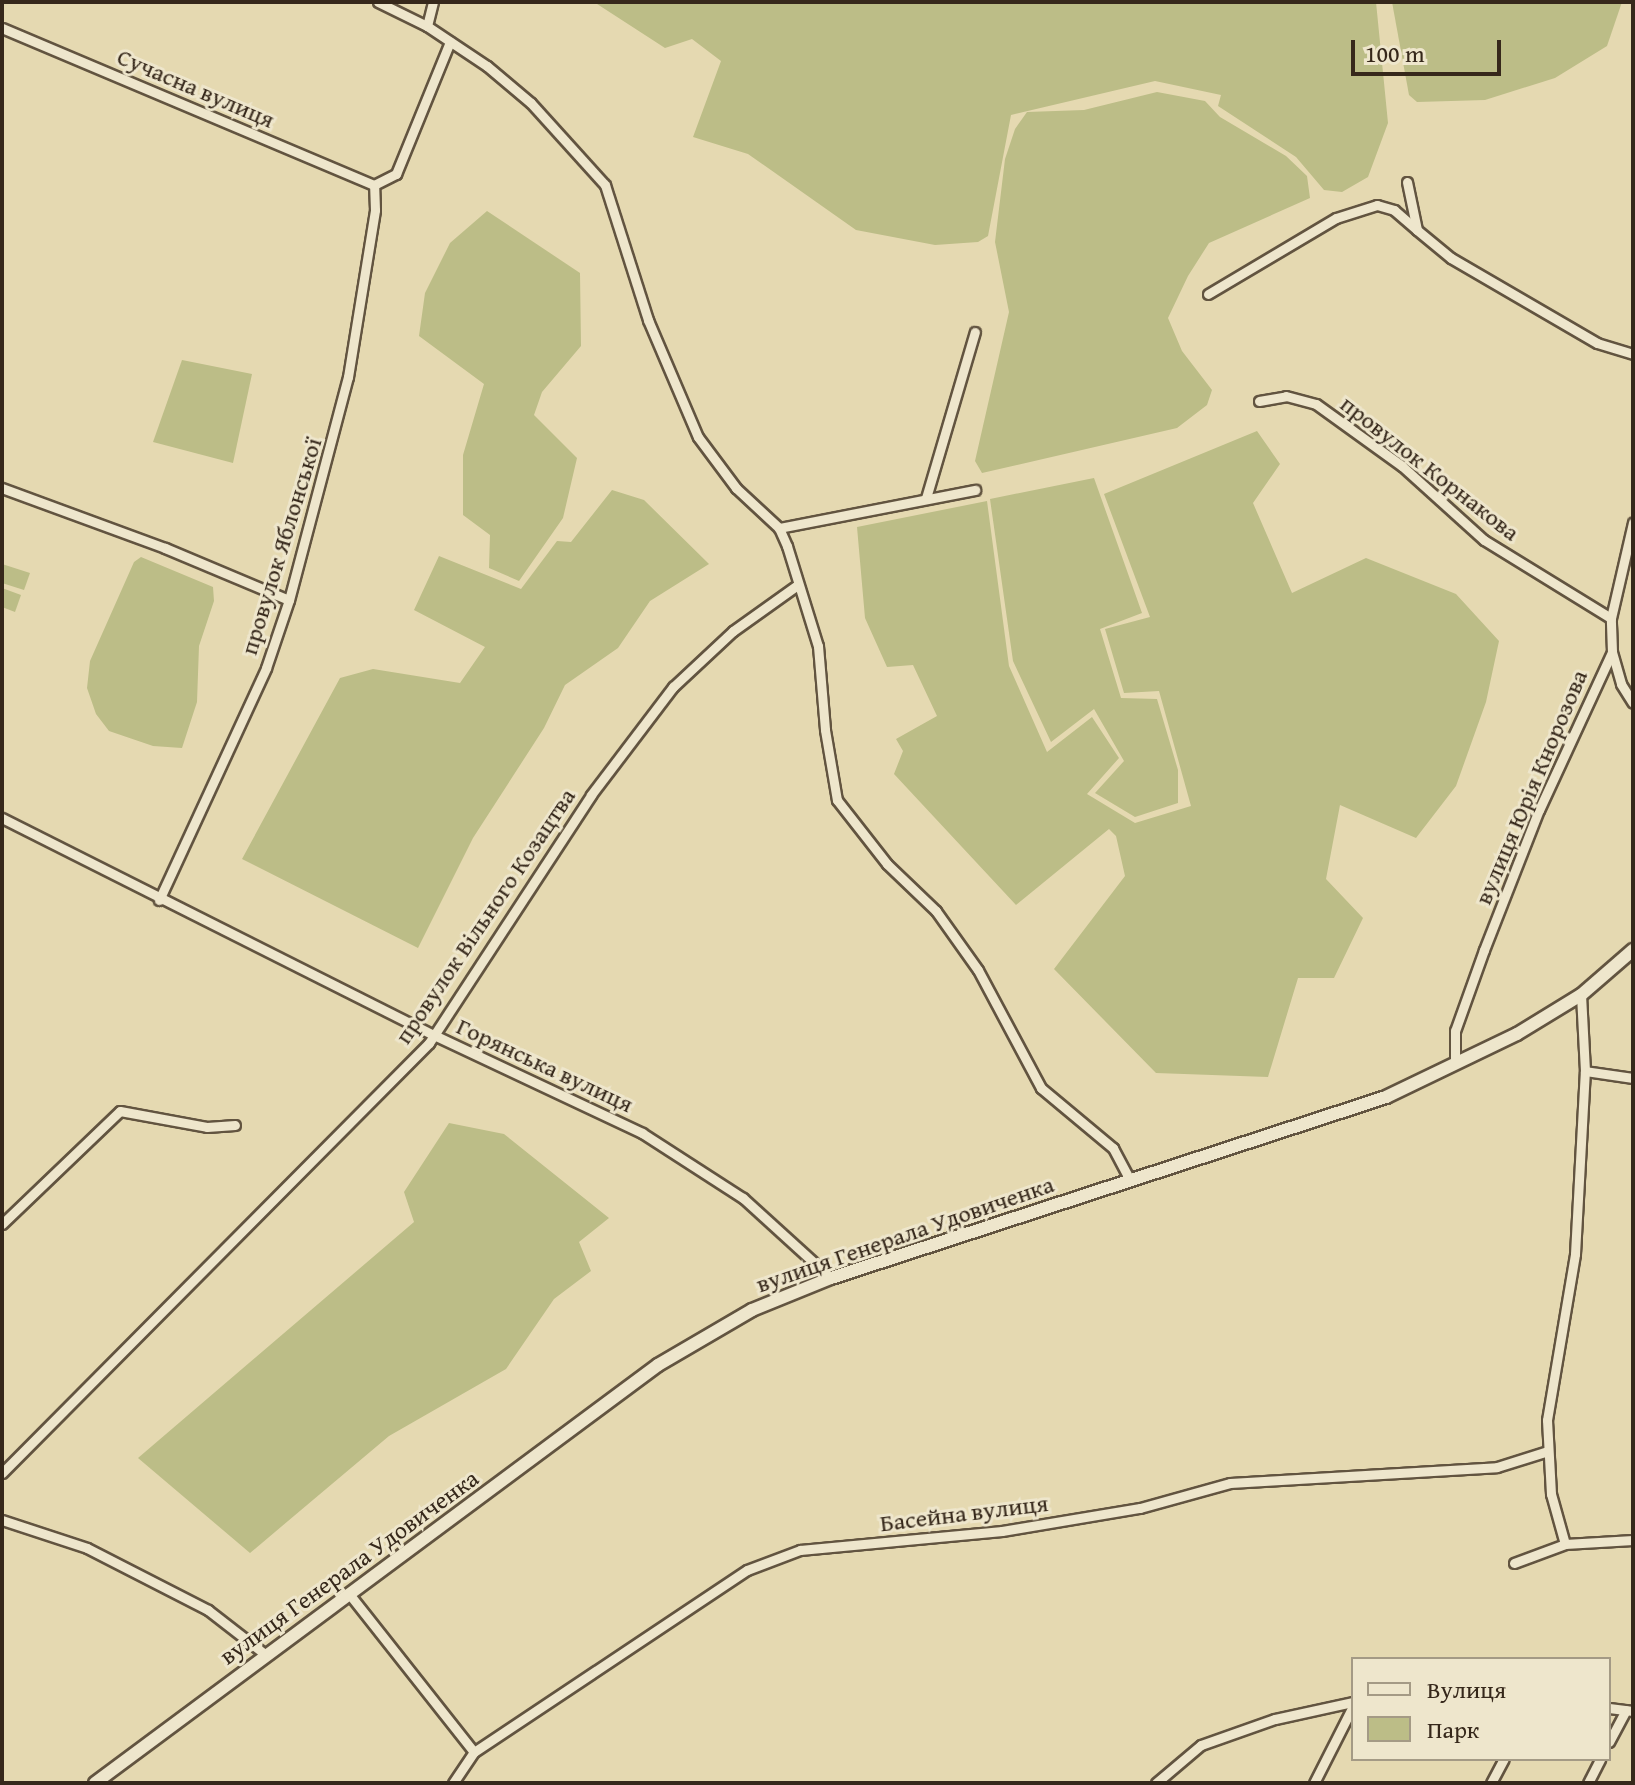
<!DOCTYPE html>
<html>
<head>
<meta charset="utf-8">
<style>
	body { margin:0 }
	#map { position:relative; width:1635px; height:1785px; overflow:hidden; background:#e5d9b1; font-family:"Gentium Book Plus",serif }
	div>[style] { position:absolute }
	.green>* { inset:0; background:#bcbd87 }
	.roads { filter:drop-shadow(2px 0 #625440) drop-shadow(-2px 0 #625440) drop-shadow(0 2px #625440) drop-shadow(0 -2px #625440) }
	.minor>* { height:9px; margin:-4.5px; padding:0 4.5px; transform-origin:4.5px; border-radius:4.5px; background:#eee6cc }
	.secondary>* { height:12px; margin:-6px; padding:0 6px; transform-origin:6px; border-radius:6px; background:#eee6cc }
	span { translate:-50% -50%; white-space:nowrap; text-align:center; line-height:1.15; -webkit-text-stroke:6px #eee6cc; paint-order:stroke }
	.street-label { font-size:24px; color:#36281b }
	.frame { position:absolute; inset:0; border:4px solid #36281b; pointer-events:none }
	.legend { position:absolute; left:1351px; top:1657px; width:260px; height:104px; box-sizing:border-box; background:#eee6cc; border:2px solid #a49a85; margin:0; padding:10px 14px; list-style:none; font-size:24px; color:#36281b }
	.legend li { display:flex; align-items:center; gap:16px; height:40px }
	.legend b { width:40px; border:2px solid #a49a85 }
	.scale { position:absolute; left:1351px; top:40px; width:150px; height:36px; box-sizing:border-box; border:4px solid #36281b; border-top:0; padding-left:10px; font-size:24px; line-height:28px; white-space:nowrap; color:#36281b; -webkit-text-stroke:6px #eee6cc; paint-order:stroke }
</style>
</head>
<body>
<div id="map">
	<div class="green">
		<div style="clip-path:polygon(594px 2px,1376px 2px,1388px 123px,1368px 177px,1342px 192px,1324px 190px,1296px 157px,1218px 106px,1221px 95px,1155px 81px,1011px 115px,988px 236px,978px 242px,935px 245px,856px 230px,748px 154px,693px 137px,721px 61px,692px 39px,665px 48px)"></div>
		<div style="clip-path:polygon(1392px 2px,1622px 2px,1607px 46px,1555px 78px,1485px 100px,1417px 102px,1409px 95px)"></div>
		<div style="clip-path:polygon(1157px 92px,1205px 101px,1220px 117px,1286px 156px,1307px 176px,1310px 198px,1209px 243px,1188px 276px,1168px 318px,1182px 351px,1212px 390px,1207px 405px,1177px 428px,982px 473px,975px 461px,1009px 312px,995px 242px,1005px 159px,1015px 129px,1027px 112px,1084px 110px)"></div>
		<div style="clip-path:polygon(487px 211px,580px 273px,581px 346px,542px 392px,534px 415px,577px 458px,563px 518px,519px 581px,489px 568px,490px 535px,463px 515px,463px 455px,484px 384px,419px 336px,425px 293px,450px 243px)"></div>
		<div style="clip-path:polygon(182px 360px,252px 374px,233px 463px,153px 442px)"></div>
		<div style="clip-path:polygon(1257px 431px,1280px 464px,1253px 503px,1292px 593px,1366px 558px,1456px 594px,1499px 641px,1486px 702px,1456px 786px,1416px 838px,1340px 805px,1326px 879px,1363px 918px,1334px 978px,1298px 978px,1268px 1077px,1156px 1073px,1054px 969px,1125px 876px,1116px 836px,1109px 829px,1016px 905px,894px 774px,903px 751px,896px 739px,937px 716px,913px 665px,887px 667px,865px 618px,857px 527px,987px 501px,1009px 666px,1047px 752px,1092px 717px,1119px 758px,1087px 794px,1135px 823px,1191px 806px,1159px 691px,1124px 693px,1105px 629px,1150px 617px,1104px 494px)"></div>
		<div style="clip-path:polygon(1094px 478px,1142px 613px,1100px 629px,1121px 698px,1157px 699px,1178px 770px,1178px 803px,1135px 817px,1095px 793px,1124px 761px,1094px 709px,1051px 742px,1013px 661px,990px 499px)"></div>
		<div style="clip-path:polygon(612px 490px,644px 500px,709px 564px,650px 601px,618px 648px,565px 685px,544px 728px,473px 838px,418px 948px,242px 859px,340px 678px,373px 669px,460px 683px,485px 647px,414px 610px,439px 556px,521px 589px,557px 541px,571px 542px)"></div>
		<div style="clip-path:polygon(141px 557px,213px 587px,214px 601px,199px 646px,197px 702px,182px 748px,153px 746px,109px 731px,96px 714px,87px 688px,90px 661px,134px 562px)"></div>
		<div style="clip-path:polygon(2px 564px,30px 573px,24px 590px,2px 583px)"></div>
		<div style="clip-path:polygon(2px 588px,21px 595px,15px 612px,2px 607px)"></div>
		<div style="clip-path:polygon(449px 1123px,504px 1134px,609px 1218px,579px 1242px,591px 1271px,554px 1299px,506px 1369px,389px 1436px,250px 1553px,138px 1458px,414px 1222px,404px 1192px)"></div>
	</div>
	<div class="roads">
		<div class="minor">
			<div style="left:378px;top:2px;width:55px;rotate:26.1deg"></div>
			<div style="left:427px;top:26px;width:72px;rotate:33.7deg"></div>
			<div style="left:487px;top:66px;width:57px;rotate:40.1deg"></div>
			<div style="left:531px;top:103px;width:110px;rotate:47.9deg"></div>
			<div style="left:605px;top:185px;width:142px;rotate:72.3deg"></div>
			<div style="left:648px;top:320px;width:127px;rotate:66.9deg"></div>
			<div style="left:698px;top:437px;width:64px;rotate:53.3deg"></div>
			<div style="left:736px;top:488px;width:59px;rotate:42.9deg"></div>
			<div style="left:779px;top:528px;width:20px;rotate:66deg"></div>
			<div style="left:787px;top:546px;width:105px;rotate:72.8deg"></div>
			<div style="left:818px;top:646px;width:84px;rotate:85.2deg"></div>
			<div style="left:825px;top:730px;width:71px;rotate:80.3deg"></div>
			<div style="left:837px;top:800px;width:81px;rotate:52deg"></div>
			<div style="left:887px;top:864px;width:68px;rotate:43.8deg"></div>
			<div style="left:936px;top:911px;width:72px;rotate:54.6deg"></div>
			<div style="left:978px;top:970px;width:134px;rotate:61.9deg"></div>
			<div style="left:1041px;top:1088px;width:94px;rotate:39.8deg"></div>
			<div style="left:1113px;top:1148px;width:36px;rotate:62deg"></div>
			<div style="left:427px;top:26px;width:25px;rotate:-76deg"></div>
			<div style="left:2px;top:28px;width:404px;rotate:22.9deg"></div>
			<div style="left:1407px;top:182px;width:49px;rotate:78.2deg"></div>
			<div style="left:1417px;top:230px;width:44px;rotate:39.5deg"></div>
			<div style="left:1451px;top:258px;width:169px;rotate:30.2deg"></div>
			<div style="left:1597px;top:343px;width:37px;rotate:17deg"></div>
			<div style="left:374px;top:185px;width:25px;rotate:-27deg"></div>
			<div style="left:396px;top:174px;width:143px;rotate:-67.8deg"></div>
			<div style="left:1208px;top:294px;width:149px;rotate:-30.7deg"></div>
			<div style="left:1336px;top:218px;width:43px;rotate:-17.6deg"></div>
			<div style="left:1377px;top:205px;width:18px;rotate:16deg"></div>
			<div style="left:1394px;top:210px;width:30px;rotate:41deg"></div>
			<div style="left:1259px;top:401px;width:27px;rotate:-10deg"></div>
			<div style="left:1286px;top:396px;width:31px;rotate:15deg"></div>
			<div style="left:1316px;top:404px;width:106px;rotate:35.8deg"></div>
			<div style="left:1402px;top:466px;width:110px;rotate:42.1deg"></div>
			<div style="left:1484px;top:540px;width:149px;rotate:31.6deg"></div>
			<div style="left:2px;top:488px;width:174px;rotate:20.2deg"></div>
			<div style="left:165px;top:548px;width:134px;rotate:22.8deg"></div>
			<div style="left:926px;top:498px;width:173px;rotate:-73.6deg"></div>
			<div style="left:779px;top:528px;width:200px;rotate:-11deg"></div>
			<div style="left:1612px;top:652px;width:33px;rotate:74deg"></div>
			<div style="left:1621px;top:684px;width:22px;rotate:58deg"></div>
			<div style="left:2px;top:818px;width:483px;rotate:26.7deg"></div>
			<div style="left:434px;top:1035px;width:230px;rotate:25.2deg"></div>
			<div style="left:642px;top:1133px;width:120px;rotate:32.8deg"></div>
			<div style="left:743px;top:1198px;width:119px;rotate:42.3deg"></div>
			<div style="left:159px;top:900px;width:255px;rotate:-65.2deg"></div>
			<div style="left:266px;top:668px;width:72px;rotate:-71.3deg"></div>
			<div style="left:289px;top:600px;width:231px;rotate:-75.2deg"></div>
			<div style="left:348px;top:377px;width:169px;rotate:-80.8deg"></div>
			<div style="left:375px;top:210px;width:25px;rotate:-92deg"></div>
			<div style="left:1455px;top:1064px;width:33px;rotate:-90deg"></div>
			<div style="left:1455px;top:1031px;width:86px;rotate:-70.3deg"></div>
			<div style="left:1484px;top:950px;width:150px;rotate:-68.6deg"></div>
			<div style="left:1539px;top:810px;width:174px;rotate:-65.2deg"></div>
			<div style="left:1612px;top:652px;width:34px;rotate:-92deg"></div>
			<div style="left:1611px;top:618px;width:98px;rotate:-77deg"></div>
			<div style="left:1585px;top:1071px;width:49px;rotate:8.3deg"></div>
			<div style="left:2px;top:1224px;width:163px;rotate:-43.8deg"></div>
			<div style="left:120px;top:1111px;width:88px;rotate:10.4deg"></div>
			<div style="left:207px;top:1127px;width:28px;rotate:-4deg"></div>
			<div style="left:2px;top:1473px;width:606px;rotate:-45.2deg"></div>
			<div style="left:429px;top:1043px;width:296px;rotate:-56.8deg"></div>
			<div style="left:591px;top:795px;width:136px;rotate:-52.8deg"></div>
			<div style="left:673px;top:687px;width:82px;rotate:-43deg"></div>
			<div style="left:733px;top:631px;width:77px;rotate:-35.5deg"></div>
			<div style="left:2px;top:1520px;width:89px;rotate:18.2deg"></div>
			<div style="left:87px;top:1548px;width:136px;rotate:27.1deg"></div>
			<div style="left:208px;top:1610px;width:73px;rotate:37.8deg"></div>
			<div style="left:1565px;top:1544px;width:52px;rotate:-105.6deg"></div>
			<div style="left:1551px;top:1494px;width:74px;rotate:-93.1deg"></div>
			<div style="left:1547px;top:1420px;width:168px;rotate:-80.4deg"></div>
			<div style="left:1575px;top:1254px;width:183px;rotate:-86.9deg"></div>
			<div style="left:1585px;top:1071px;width:76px;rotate:-93deg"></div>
			<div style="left:1514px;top:1563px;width:54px;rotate:-20.4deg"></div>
			<div style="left:1565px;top:1544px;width:68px;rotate:-3.4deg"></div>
			<div style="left:350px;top:1595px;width:200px;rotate:51.7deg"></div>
			<div style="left:1609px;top:1708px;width:24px;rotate:7deg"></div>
			<div style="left:1609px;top:1742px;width:36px;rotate:-62deg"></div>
			<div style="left:453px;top:1783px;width:37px;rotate:-56deg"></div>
			<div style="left:474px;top:1752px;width:328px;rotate:-33.7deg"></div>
			<div style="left:747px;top:1570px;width:57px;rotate:-20.7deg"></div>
			<div style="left:800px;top:1550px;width:203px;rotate:-5.4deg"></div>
			<div style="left:1002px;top:1531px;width:140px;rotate:-9.5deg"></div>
			<div style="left:1140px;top:1508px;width:93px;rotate:-15.5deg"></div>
			<div style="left:1230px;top:1483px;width:267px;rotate:-3.4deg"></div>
			<div style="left:1497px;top:1467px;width:53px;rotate:-17.4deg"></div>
			<div style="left:1156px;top:1783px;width:59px;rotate:-40.2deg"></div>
			<div style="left:1201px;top:1745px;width:78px;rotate:-19.4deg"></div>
			<div style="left:1275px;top:1719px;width:80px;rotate:-12.3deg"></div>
			<div style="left:1314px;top:1783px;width:86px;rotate:-63.1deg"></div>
			<div style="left:1491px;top:1783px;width:27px;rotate:-62deg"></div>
			<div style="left:1588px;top:1783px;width:27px;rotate:-63deg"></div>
		</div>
		<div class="secondary">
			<div style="left:95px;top:1783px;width:701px;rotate:-36.59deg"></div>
			<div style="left:658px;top:1365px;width:109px;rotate:-30.3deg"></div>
			<div style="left:752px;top:1310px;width:85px;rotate:-22.1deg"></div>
			<div style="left:831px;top:1278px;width:584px;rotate:-18.06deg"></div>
			<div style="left:1386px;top:1097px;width:145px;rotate:-25.7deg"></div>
			<div style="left:1517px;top:1034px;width:75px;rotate:-31.4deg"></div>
			<div style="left:1581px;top:995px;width:69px;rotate:-40.9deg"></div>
		</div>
	</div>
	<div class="street-label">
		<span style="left:196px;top:88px;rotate:23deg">Сучасна вулиця</span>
		<span style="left:1430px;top:468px;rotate:38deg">провулок Корнакова</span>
		<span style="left:281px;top:546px;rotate:-73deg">провулок Яблонської</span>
		<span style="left:1531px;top:787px;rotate:-67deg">вулиця Юрія Кнорозова</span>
		<span style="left:485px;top:916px;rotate:-56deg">провулок Вільного Козацтва</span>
		<span style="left:545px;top:1065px;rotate:25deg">Горянська вулиця</span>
		<span style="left:905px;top:1234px;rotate:-19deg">вулиця Генерала Удовиченка</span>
		<span style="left:964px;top:1513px;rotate:-7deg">Басейна вулиця</span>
		<span style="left:349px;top:1567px;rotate:-36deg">вулиця Генерала Удовиченка</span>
	</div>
	<div class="frame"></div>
	<ul class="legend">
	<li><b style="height:10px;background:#eee6cc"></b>Вулиця</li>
	<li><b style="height:22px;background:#bcbd87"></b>Парк</li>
	</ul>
	<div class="scale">100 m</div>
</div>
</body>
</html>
